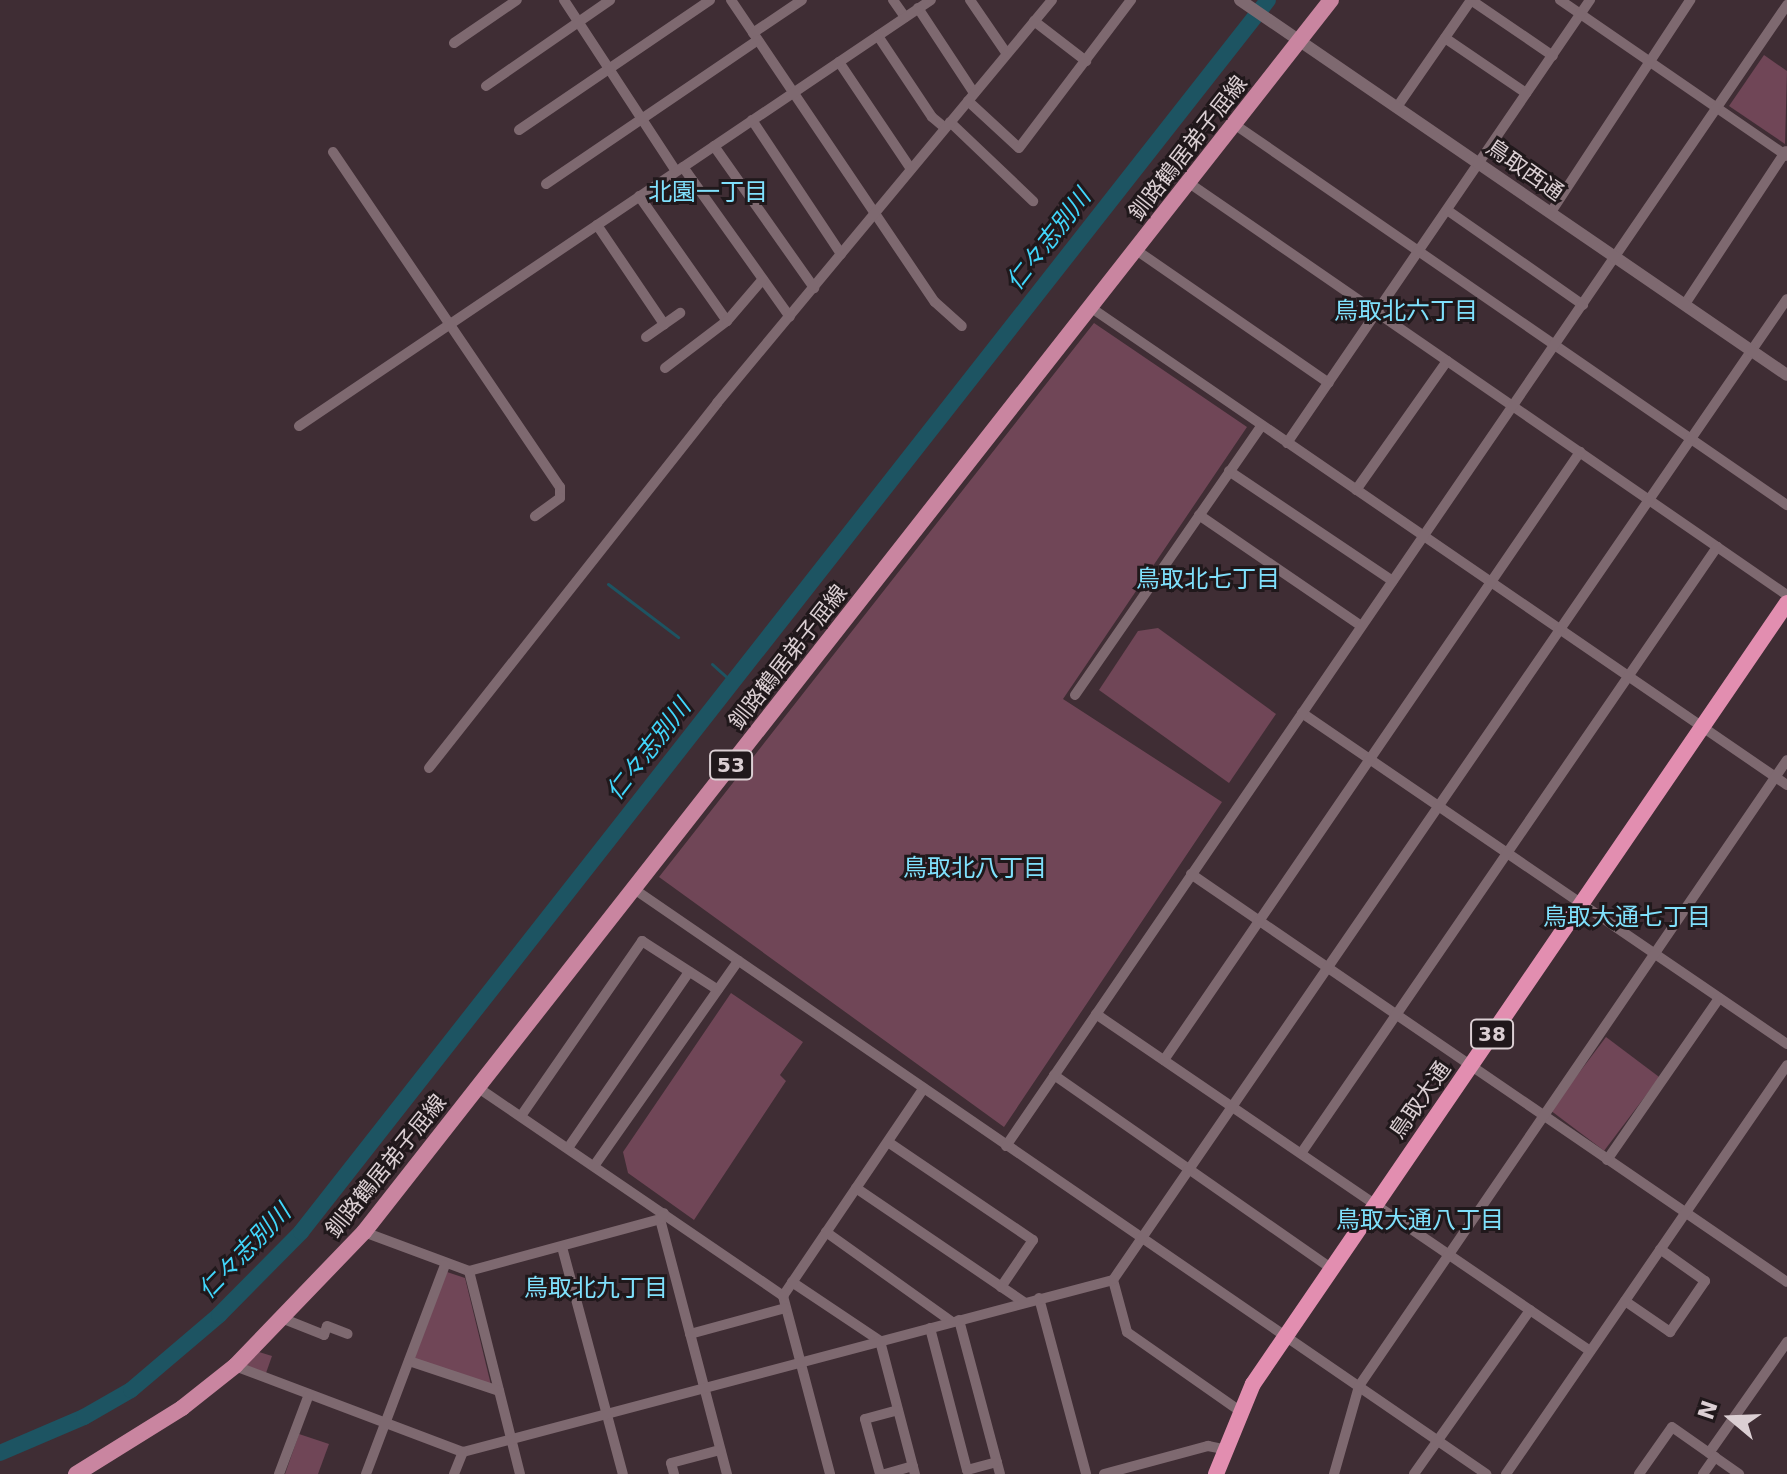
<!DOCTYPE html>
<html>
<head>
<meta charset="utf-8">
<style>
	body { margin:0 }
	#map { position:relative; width:1787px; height:1474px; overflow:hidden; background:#3f2d34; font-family:"DejaVu Sans","Noto Sans JP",sans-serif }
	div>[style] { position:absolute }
	.green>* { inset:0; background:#704657; transform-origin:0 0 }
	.stream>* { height:3px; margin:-1.5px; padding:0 1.5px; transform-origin:1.5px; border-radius:1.5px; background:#1d5462 }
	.river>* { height:16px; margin:-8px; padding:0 8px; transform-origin:8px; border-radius:8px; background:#1d5462 }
	.minor>* { height:10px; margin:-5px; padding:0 5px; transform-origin:5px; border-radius:5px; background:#7e6970 }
	.tertiary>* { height:12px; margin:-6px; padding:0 6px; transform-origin:6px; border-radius:6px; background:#7e6970 }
	.primary>* { height:16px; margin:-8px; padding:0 8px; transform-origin:8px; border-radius:8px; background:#c985a0 }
	.trunk>* { height:16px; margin:-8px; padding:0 8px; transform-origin:8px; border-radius:8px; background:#e28eb0 }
	span { translate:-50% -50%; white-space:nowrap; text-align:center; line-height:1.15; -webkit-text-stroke:6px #20181b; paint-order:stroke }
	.shield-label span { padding:2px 6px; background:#20181b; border:2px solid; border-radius:6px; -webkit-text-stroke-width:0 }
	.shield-label { font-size:20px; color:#dbcfd3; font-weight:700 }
	.street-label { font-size:22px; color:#dbcfd3 }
	.neighbourhood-label { font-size:24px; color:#7fe0fc }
	.water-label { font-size:24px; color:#41d6fb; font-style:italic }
	.north { position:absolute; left:1691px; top:1378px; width:80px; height:80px; -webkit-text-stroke:6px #20181b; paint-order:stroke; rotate:289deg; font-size:22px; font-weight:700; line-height:32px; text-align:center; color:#dbcfd3 }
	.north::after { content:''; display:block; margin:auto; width:28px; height:36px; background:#dbcfd3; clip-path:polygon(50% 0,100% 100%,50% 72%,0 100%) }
</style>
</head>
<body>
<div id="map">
	<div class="green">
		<div style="clip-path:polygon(1764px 55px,1787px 71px,1785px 144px,1729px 106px)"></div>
		<div style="clip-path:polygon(1094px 323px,1247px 427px,1063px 699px,1222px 802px,1004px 1127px,659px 877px)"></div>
		<div style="clip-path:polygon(1158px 628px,1276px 714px,1229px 783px,1099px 690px,1138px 631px)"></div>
		<div style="clip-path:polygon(731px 993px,803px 1042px,780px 1075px,786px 1081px,694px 1220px,628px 1173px,623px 1152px)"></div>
		<div style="left:1606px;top:1037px;width:67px;height:92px;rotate:37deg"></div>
		<div style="clip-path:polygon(447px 1272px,465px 1278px,491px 1385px,414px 1359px)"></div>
		<div style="clip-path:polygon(259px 1352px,272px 1356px,266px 1373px,244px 1365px)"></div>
		<div style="clip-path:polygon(299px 1434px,329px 1444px,318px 1474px,285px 1474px)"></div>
	</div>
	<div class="stream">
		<div style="left:608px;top:584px;width:88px;rotate:37.1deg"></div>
		<div style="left:712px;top:664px;width:28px;rotate:42deg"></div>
	</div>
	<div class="river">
		<div style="left:0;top:1453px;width:91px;rotate:-23.2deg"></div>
		<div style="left:84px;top:1417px;width:54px;rotate:-29.9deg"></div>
		<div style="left:131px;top:1390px;width:116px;rotate:-40.4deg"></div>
		<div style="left:219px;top:1315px;width:117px;rotate:-45.3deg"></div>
		<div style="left:301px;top:1232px;width:1566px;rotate:-51.87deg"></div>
	</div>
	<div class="minor">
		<div style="left:564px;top:0;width:204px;rotate:56.8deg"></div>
		<div style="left:731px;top:0;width:364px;rotate:56deg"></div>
		<div style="left:935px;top:302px;width:36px;rotate:42deg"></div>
		<div style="left:893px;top:0;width:21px;rotate:55deg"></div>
		<div style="left:970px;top:0;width:65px;rotate:55.6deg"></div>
		<div style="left:1471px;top:0;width:99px;rotate:34.3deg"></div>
		<div style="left:1560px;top:0;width:275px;rotate:34.5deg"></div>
		<div style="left:918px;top:8px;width:102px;rotate:56.6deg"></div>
		<div style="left:1034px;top:21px;width:66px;rotate:37.6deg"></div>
		<div style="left:753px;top:33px;width:59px;rotate:-34deg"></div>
		<div style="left:878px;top:36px;width:97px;rotate:56.3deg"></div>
		<div style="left:932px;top:117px;width:17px;rotate:40deg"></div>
		<div style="left:1445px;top:38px;width:98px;rotate:34.2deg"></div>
		<div style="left:454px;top:43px;width:76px;rotate:-34.3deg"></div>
		<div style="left:839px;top:62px;width:129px;rotate:56.1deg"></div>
		<div style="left:486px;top:86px;width:151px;rotate:-34.7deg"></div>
		<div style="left:968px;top:101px;width:69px;rotate:42.7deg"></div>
		<div style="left:1019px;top:148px;width:186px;rotate:-52.9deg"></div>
		<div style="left:1397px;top:107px;width:130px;rotate:-55.3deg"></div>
		<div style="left:752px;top:120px;width:161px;rotate:56.4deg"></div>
		<div style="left:950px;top:122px;width:115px;rotate:43.6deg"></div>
		<div style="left:1234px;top:124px;width:672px;rotate:34.57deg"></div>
		<div style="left:519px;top:130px;width:231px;rotate:-34.2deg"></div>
		<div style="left:714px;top:146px;width:174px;rotate:54.8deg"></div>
		<div style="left:333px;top:152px;width:405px;rotate:55.9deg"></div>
		<div style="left:560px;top:487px;width:11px;rotate:90deg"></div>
		<div style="left:560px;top:498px;width:31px;rotate:144deg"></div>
		<div style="left:683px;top:167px;width:184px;rotate:54.5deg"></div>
		<div style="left:1189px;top:183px;width:726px;rotate:34.57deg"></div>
		<div style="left:546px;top:184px;width:256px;rotate:-34.2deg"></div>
		<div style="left:639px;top:196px;width:153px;rotate:54.9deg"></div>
		<div style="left:1447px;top:210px;width:166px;rotate:34.9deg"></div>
		<div style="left:1551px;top:212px;width:254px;rotate:-56.7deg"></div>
		<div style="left:597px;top:225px;width:120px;rotate:55.9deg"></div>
		<div style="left:1136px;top:250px;width:234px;rotate:34.6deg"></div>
		<div style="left:1685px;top:304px;width:183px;rotate:-56.6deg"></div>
		<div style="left:1090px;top:307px;width:845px;rotate:34.44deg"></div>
		<div style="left:646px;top:337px;width:42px;rotate:-35.2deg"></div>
		<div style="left:665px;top:368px;width:78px;rotate:-37.2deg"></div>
		<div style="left:727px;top:321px;width:55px;rotate:-49.4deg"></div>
		<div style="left:299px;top:426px;width:762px;rotate:-33.98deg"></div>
		<div style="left:1287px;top:443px;width:537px;rotate:-55.63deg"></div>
		<div style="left:1229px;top:471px;width:197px;rotate:33.9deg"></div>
		<div style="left:1356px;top:490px;width:158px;rotate:-54.8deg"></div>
		<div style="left:1199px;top:515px;width:196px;rotate:34.4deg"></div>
		<div style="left:1075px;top:695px;width:328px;rotate:-55.3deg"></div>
		<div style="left:1302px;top:713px;width:587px;rotate:34.31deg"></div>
		<div style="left:429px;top:768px;width:465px;rotate:-51.7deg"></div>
		<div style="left:717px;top:403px;width:524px;rotate:-50.26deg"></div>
		<div style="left:1191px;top:874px;width:722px;rotate:34.39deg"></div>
		<div style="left:634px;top:889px;width:1034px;rotate:34.47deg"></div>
		<div style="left:1096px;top:1014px;width:598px;rotate:34.3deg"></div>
		<div style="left:1164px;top:1060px;width:737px;rotate:-55.62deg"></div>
		<div style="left:1054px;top:1075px;width:339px;rotate:34.9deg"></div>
		<div style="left:477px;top:1087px;width:371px;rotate:34.3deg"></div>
		<div style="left:783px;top:1296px;width:184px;rotate:75.2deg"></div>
		<div style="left:521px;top:1116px;width:213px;rotate:-55.3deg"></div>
		<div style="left:642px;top:941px;width:90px;rotate:32.8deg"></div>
		<div style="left:888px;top:1142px;width:175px;rotate:34.1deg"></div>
		<div style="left:1033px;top:1240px;width:57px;rotate:124.2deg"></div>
		<div style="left:1006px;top:1146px;width:1383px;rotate:-55.61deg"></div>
		<div style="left:568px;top:1148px;width:214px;rotate:-55.5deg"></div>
		<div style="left:1302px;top:1152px;width:734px;rotate:-55.55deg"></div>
		<div style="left:1607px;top:1160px;width:197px;rotate:-55.3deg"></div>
		<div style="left:594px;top:1166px;width:251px;rotate:-54.9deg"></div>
		<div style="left:856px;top:1188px;width:203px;rotate:34.2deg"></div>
		<div style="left:660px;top:1219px;width:264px;rotate:75.3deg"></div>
		<div style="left:364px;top:1232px;width:112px;rotate:20.4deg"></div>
		<div style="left:469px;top:1271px;width:198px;rotate:-15.2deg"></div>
		<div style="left:660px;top:1219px;width:7px;rotate:-56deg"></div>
		<div style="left:826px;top:1232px;width:155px;rotate:35.5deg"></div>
		<div style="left:562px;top:1247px;width:235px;rotate:75deg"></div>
		<div style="left:469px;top:1271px;width:209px;rotate:75.9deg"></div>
		<div style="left:1113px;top:1280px;width:54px;rotate:74.9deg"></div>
		<div style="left:1127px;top:1332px;width:138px;rotate:35deg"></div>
		<div style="left:792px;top:1282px;width:106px;rotate:33.8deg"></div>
		<div style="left:880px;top:1341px;width:138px;rotate:75.3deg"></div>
		<div style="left:783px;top:1296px;width:251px;rotate:-55.9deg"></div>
		<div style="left:1039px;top:1298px;width:182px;rotate:75deg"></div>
		<div style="left:1625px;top:1301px;width:55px;rotate:34.6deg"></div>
		<div style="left:1670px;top:1332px;width:62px;rotate:-55.5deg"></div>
		<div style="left:1705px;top:1281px;width:55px;rotate:-144.6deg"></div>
		<div style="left:284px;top:1319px;width:43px;rotate:21.8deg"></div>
		<div style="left:324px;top:1335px;width:9px;rotate:-72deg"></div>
		<div style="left:327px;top:1326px;width:22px;rotate:21deg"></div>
		<div style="left:959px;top:1320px;width:159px;rotate:75.1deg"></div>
		<div style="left:930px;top:1328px;width:147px;rotate:75.4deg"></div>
		<div style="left:967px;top:1470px;width:31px;rotate:-15deg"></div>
		<div style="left:690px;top:1334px;width:99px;rotate:-15.2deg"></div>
		<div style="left:409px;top:1361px;width:95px;rotate:18.4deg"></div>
		<div style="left:235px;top:1366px;width:244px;rotate:20.7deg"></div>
		<div style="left:463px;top:1452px;width:672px;rotate:-14.82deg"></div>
		<div style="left:1113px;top:1280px;width:1190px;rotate:-55.51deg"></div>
		<div style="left:1709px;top:1453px;width:136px;rotate:-54.9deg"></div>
		<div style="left:279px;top:1474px;width:85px;rotate:-69.4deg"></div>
		<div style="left:366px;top:1474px;width:223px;rotate:-69.3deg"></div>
		<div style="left:454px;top:1474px;width:24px;rotate:-68deg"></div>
		<div style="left:674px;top:1474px;width:11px;rotate:-105deg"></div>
		<div style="left:671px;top:1463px;width:51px;rotate:-14.9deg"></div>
		<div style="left:880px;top:1474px;width:57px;rotate:-105.3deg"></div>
		<div style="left:865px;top:1419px;width:34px;rotate:-15deg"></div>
		<div style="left:885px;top:1474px;width:29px;rotate:-16deg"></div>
		<div style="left:1104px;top:1474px;width:108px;rotate:-15.1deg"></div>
		<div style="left:1208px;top:1446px;width:16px;rotate:11deg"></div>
		<div style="left:1334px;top:1474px;width:91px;rotate:-74.1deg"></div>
		<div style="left:1359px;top:1386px;width:758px;rotate:-55.64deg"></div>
		<div style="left:1414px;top:1474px;width:201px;rotate:-54.7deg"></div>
		<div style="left:1506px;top:1474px;width:496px;rotate:-55.5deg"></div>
		<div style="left:1639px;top:1474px;width:57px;rotate:-54.9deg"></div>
		<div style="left:1672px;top:1427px;width:82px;rotate:35deg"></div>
		<div style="left:1703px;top:1474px;width:21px;rotate:-55deg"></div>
	</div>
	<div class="tertiary">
		<div style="left:1240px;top:0;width:663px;rotate:34.43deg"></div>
	</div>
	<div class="primary">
		<div style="left:76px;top:1474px;width:125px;rotate:-31.9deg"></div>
		<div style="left:182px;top:1408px;width:68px;rotate:-38.4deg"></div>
		<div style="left:235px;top:1366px;width:186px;rotate:-46.1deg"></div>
		<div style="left:364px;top:1232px;width:1566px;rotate:-51.87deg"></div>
	</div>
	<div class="trunk">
		<div style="left:1216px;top:1474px;width:97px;rotate:-67.7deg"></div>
		<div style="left:1253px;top:1384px;width:946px;rotate:-55.64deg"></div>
	</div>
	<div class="shield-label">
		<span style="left:731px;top:765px">53</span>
		<span style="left:1492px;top:1034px">38</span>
	</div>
	<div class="street-label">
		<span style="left:1188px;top:148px;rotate:-52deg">釧路鶴居弟子屈線</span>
		<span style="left:1525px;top:170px;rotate:35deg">鳥取西通</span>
		<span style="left:788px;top:657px;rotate:-52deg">釧路鶴居弟子屈線</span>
		<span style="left:1420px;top:1100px;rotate:-55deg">鳥取大通</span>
		<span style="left:386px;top:1166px;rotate:-51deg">釧路鶴居弟子屈線</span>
	</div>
	<div class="neighbourhood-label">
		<span style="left:708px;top:193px">北園一丁目</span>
		<span style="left:1406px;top:312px">鳥取北六丁目</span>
		<span style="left:1208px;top:580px">鳥取北七丁目</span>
		<span style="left:975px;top:869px">鳥取北八丁目</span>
		<span style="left:1627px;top:918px">鳥取大通七丁目</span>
		<span style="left:1420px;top:1221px">鳥取大通八丁目</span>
		<span style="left:596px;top:1289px">鳥取北九丁目</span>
	</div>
	<div class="water-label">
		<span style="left:1049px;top:240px;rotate:-52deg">仁々志別川</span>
		<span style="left:649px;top:750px;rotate:-52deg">仁々志別川</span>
		<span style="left:245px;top:1252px;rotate:-46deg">仁々志別川</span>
	</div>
	<div class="north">N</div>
</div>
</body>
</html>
